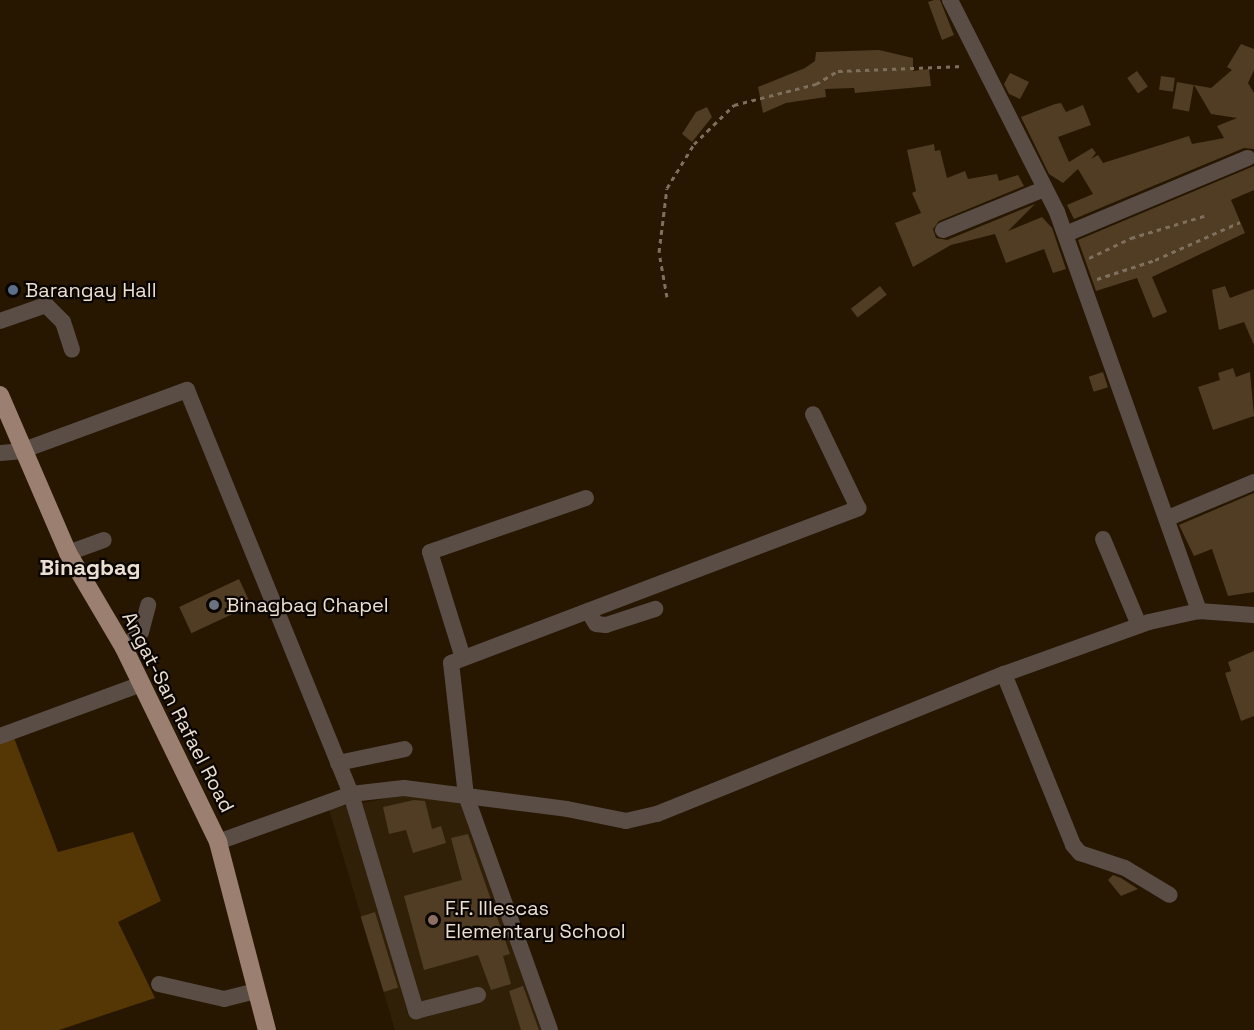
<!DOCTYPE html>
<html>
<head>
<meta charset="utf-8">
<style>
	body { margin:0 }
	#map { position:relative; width:1254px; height:1030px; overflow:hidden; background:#271700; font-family:"Space Grotesk",sans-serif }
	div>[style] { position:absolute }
	.built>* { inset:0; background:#302008 }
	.forest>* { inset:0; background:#543705 }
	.building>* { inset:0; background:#503d24; transform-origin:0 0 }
	.path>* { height:3px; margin-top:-1.5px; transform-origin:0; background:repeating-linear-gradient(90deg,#7e705d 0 4.5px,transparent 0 9px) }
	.minor>* { height:16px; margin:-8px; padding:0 8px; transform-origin:8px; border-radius:8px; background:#5a4d46 }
	.major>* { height:18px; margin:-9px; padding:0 9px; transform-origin:9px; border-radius:9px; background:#9b8071 }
	.dots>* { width:16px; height:16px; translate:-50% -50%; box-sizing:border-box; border:3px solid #0a0500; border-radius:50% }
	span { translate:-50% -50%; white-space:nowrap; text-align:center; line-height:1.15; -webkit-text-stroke:4.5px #0a0500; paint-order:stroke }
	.poi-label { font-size:20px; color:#eadfd0 }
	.left { translate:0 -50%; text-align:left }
	.street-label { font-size:20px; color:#eadfd0 }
	.quarter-label { font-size:22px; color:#eadfd0; font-weight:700 }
</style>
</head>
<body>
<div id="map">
	<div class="built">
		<div style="clip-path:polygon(411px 794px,460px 800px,547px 1030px,395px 1030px,329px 809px)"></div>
	</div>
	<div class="forest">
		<div style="clip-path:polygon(14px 738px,58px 852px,133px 832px,161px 901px,118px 922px,155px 998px,59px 1030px,0 1030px,0 743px)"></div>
	</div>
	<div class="building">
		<div style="clip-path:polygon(934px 0,940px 0,954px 35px,942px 40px,928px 2px)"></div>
		<div style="clip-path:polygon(1241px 44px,1254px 49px,1254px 70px,1248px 83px,1254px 93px,1254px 149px,1244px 148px,1074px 219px,1067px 205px,1093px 194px,1078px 169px,1063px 183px,1049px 174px,1021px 117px,1055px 104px,1061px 103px,1066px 112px,1083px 105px,1091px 125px,1058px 137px,1069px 162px,1092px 148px,1096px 153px,1091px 159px,1098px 155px,1103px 163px,1189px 136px,1192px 144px,1224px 138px,1217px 126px,1237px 118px,1211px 114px,1194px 85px,1211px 88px,1232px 70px,1227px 67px)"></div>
		<div style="clip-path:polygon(879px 50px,913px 58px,913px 71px,929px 69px,931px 86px,855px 93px,854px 88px,825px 89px,826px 97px,786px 103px,763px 113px,758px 87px,805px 68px,815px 61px,816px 52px)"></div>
		<div style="left:1137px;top:71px;width:19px;height:12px;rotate:55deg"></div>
		<div style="clip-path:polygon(1010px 73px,1029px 82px,1020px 99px,1009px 94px,1004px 84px)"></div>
		<div style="left:1161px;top:76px;width:14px;height:14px;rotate:8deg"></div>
		<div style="left:1177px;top:82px;width:17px;height:27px;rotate:10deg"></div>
		<div style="clip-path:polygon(707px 107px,712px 117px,692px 142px,682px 134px,696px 112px)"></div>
		<div style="clip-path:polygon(934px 144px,935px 151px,940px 150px,947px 178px,965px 171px,968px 179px,997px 174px,999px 181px,1018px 175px,1024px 186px,939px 221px,933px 229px,936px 238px,947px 240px,1035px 204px,1008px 231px,1042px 217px,1052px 228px,1066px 269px,1053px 273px,1044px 249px,1006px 263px,995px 234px,951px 245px,913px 267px,895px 223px,921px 213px,912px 193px,916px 191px,907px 150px)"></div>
		<div style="clip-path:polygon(1254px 166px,1254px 190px,1231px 200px,1245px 233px,1152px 277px,1167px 312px,1153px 318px,1137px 278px,1096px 291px,1078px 240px)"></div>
		<div style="left:880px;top:286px;width:11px;height:37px;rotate:52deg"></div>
		<div style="clip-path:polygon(1225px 286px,1230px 298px,1254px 289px,1254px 345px,1244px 322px,1219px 330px,1212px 290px)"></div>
		<div style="clip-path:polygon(1233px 368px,1236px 377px,1250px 372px,1254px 416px,1213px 430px,1198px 387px,1220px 380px,1218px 373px)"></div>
		<div style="left:1103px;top:372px;width:16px;height:15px;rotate:72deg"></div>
		<div style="clip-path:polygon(1254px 493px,1254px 592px,1228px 596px,1212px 549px,1194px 556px,1179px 525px)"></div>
		<div style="left:239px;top:579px;width:29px;height:66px;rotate:65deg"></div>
		<div style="clip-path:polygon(1254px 651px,1254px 716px,1241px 721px,1225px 673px,1231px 671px,1228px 662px)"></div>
		<div style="clip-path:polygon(414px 800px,425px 801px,432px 829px,441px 826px,446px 843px,413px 853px,406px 830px,389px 834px,383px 807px)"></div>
		<div style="clip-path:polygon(468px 834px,510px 954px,503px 956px,511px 984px,491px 990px,478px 955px,424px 970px,404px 896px,462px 880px,451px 838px)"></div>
		<div style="clip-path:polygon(1113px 875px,1121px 878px,1138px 889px,1121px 896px,1108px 880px)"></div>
		<div style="left:375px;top:912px;width:79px;height:15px;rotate:73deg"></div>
		<div style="clip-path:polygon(523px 986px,539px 1030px,521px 1030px,509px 991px)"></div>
	</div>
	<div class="path">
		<div style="left:1089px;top:258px;width:47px;rotate:-25.5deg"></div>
		<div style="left:1131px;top:238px;width:79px;rotate:-16.8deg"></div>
		<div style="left:1097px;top:279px;width:61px;rotate:-18.1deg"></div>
		<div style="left:1155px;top:260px;width:93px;rotate:-24.1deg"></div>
		<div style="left:667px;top:297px;width:46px;rotate:-100.1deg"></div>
		<div style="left:659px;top:252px;width:64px;rotate:-82.9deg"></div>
		<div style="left:667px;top:188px;width:52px;rotate:-58.5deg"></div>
		<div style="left:694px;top:144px;width:56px;rotate:-44.3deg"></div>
		<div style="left:734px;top:105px;width:85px;rotate:-14.4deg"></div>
		<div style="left:816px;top:84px;width:26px;rotate:-31deg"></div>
		<div style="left:838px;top:71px;width:126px;rotate:-2.3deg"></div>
	</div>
	<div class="minor">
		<div style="left:950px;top:0;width:237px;rotate:63.2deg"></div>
		<div style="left:1057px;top:212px;width:424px;rotate:70.4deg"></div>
		<div style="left:943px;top:230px;width:109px;rotate:-22.1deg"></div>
		<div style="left:1066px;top:234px;width:197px;rotate:-22.7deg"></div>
		<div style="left:0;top:321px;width:49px;rotate:-19.2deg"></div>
		<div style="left:46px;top:305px;width:24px;rotate:45deg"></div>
		<div style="left:63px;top:322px;width:29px;rotate:72deg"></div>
		<div style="left:0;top:453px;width:21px;rotate:-5deg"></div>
		<div style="left:21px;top:451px;width:177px;rotate:-20.2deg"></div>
		<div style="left:187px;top:390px;width:436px;rotate:67.9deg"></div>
		<div style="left:351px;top:794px;width:227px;rotate:73.3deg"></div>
		<div style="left:416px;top:1011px;width:64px;rotate:-14.5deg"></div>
		<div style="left:1168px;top:518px;width:93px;rotate:-22.7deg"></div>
		<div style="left:1103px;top:539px;width:93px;rotate:67.3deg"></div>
		<div style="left:68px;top:553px;width:38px;rotate:-20deg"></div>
		<div style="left:588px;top:611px;width:15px;rotate:58deg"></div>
		<div style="left:596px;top:624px;width:10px;rotate:6deg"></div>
		<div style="left:606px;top:625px;width:52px;rotate:-18.1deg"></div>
		<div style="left:124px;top:648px;width:23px;rotate:-43deg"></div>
		<div style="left:141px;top:632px;width:28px;rotate:-75deg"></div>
		<div style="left:463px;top:658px;width:111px;rotate:-107.3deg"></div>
		<div style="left:430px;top:552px;width:165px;rotate:-19.1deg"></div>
		<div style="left:1004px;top:674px;width:184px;rotate:68deg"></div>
		<div style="left:1073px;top:845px;width:11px;rotate:49deg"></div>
		<div style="left:1080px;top:853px;width:47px;rotate:18.4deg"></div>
		<div style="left:1125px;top:868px;width:52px;rotate:31deg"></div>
		<div style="left:0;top:736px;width:150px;rotate:-20.2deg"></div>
		<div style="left:338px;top:763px;width:68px;rotate:-11.8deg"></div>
		<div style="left:218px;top:842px;width:141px;rotate:-19.8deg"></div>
		<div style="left:351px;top:794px;width:53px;rotate:-6.5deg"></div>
		<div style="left:404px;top:788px;width:164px;rotate:7.3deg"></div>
		<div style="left:567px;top:809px;width:60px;rotate:11.5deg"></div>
		<div style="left:626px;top:821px;width:32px;rotate:-13deg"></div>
		<div style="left:657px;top:814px;width:374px;rotate:-22deg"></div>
		<div style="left:1004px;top:674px;width:154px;rotate:-19.7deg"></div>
		<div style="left:1149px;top:622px;width:51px;rotate:-12.4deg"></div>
		<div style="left:1199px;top:611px;width:55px;rotate:4.2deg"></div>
		<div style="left:159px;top:984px;width:67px;rotate:13deg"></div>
		<div style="left:224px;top:999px;width:33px;rotate:-14deg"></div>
		<div style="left:550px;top:1030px;width:249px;rotate:-109.7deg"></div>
		<div style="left:466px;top:796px;width:134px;rotate:-96.4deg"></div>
		<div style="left:451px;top:663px;width:436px;rotate:-20.8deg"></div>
		<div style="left:858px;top:508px;width:104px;rotate:-115.6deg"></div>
	</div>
	<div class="major">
		<div style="left:0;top:395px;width:172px;rotate:66.7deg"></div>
		<div style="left:68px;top:553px;width:110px;rotate:59.5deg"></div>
		<div style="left:124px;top:648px;width:216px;rotate:64.1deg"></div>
		<div style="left:218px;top:842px;width:194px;rotate:75.4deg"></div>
	</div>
	<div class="dots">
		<div style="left:13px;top:290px;background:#5c6f8a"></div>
		<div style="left:214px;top:605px;background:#6b7280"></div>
		<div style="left:433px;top:920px;background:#8d6e63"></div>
	</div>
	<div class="poi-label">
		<span class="left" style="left:25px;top:290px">Barangay Hall</span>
		<span class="left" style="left:226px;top:605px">Binagbag Chapel</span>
		<span class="left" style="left:445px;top:920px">F.F. Illescas<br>Elementary School</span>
	</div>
	<div class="street-label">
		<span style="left:178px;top:712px;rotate:63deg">Angat-San Rafael Road</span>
	</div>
	<div class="quarter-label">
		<span style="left:90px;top:568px">Binagbag</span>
	</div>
</div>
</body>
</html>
